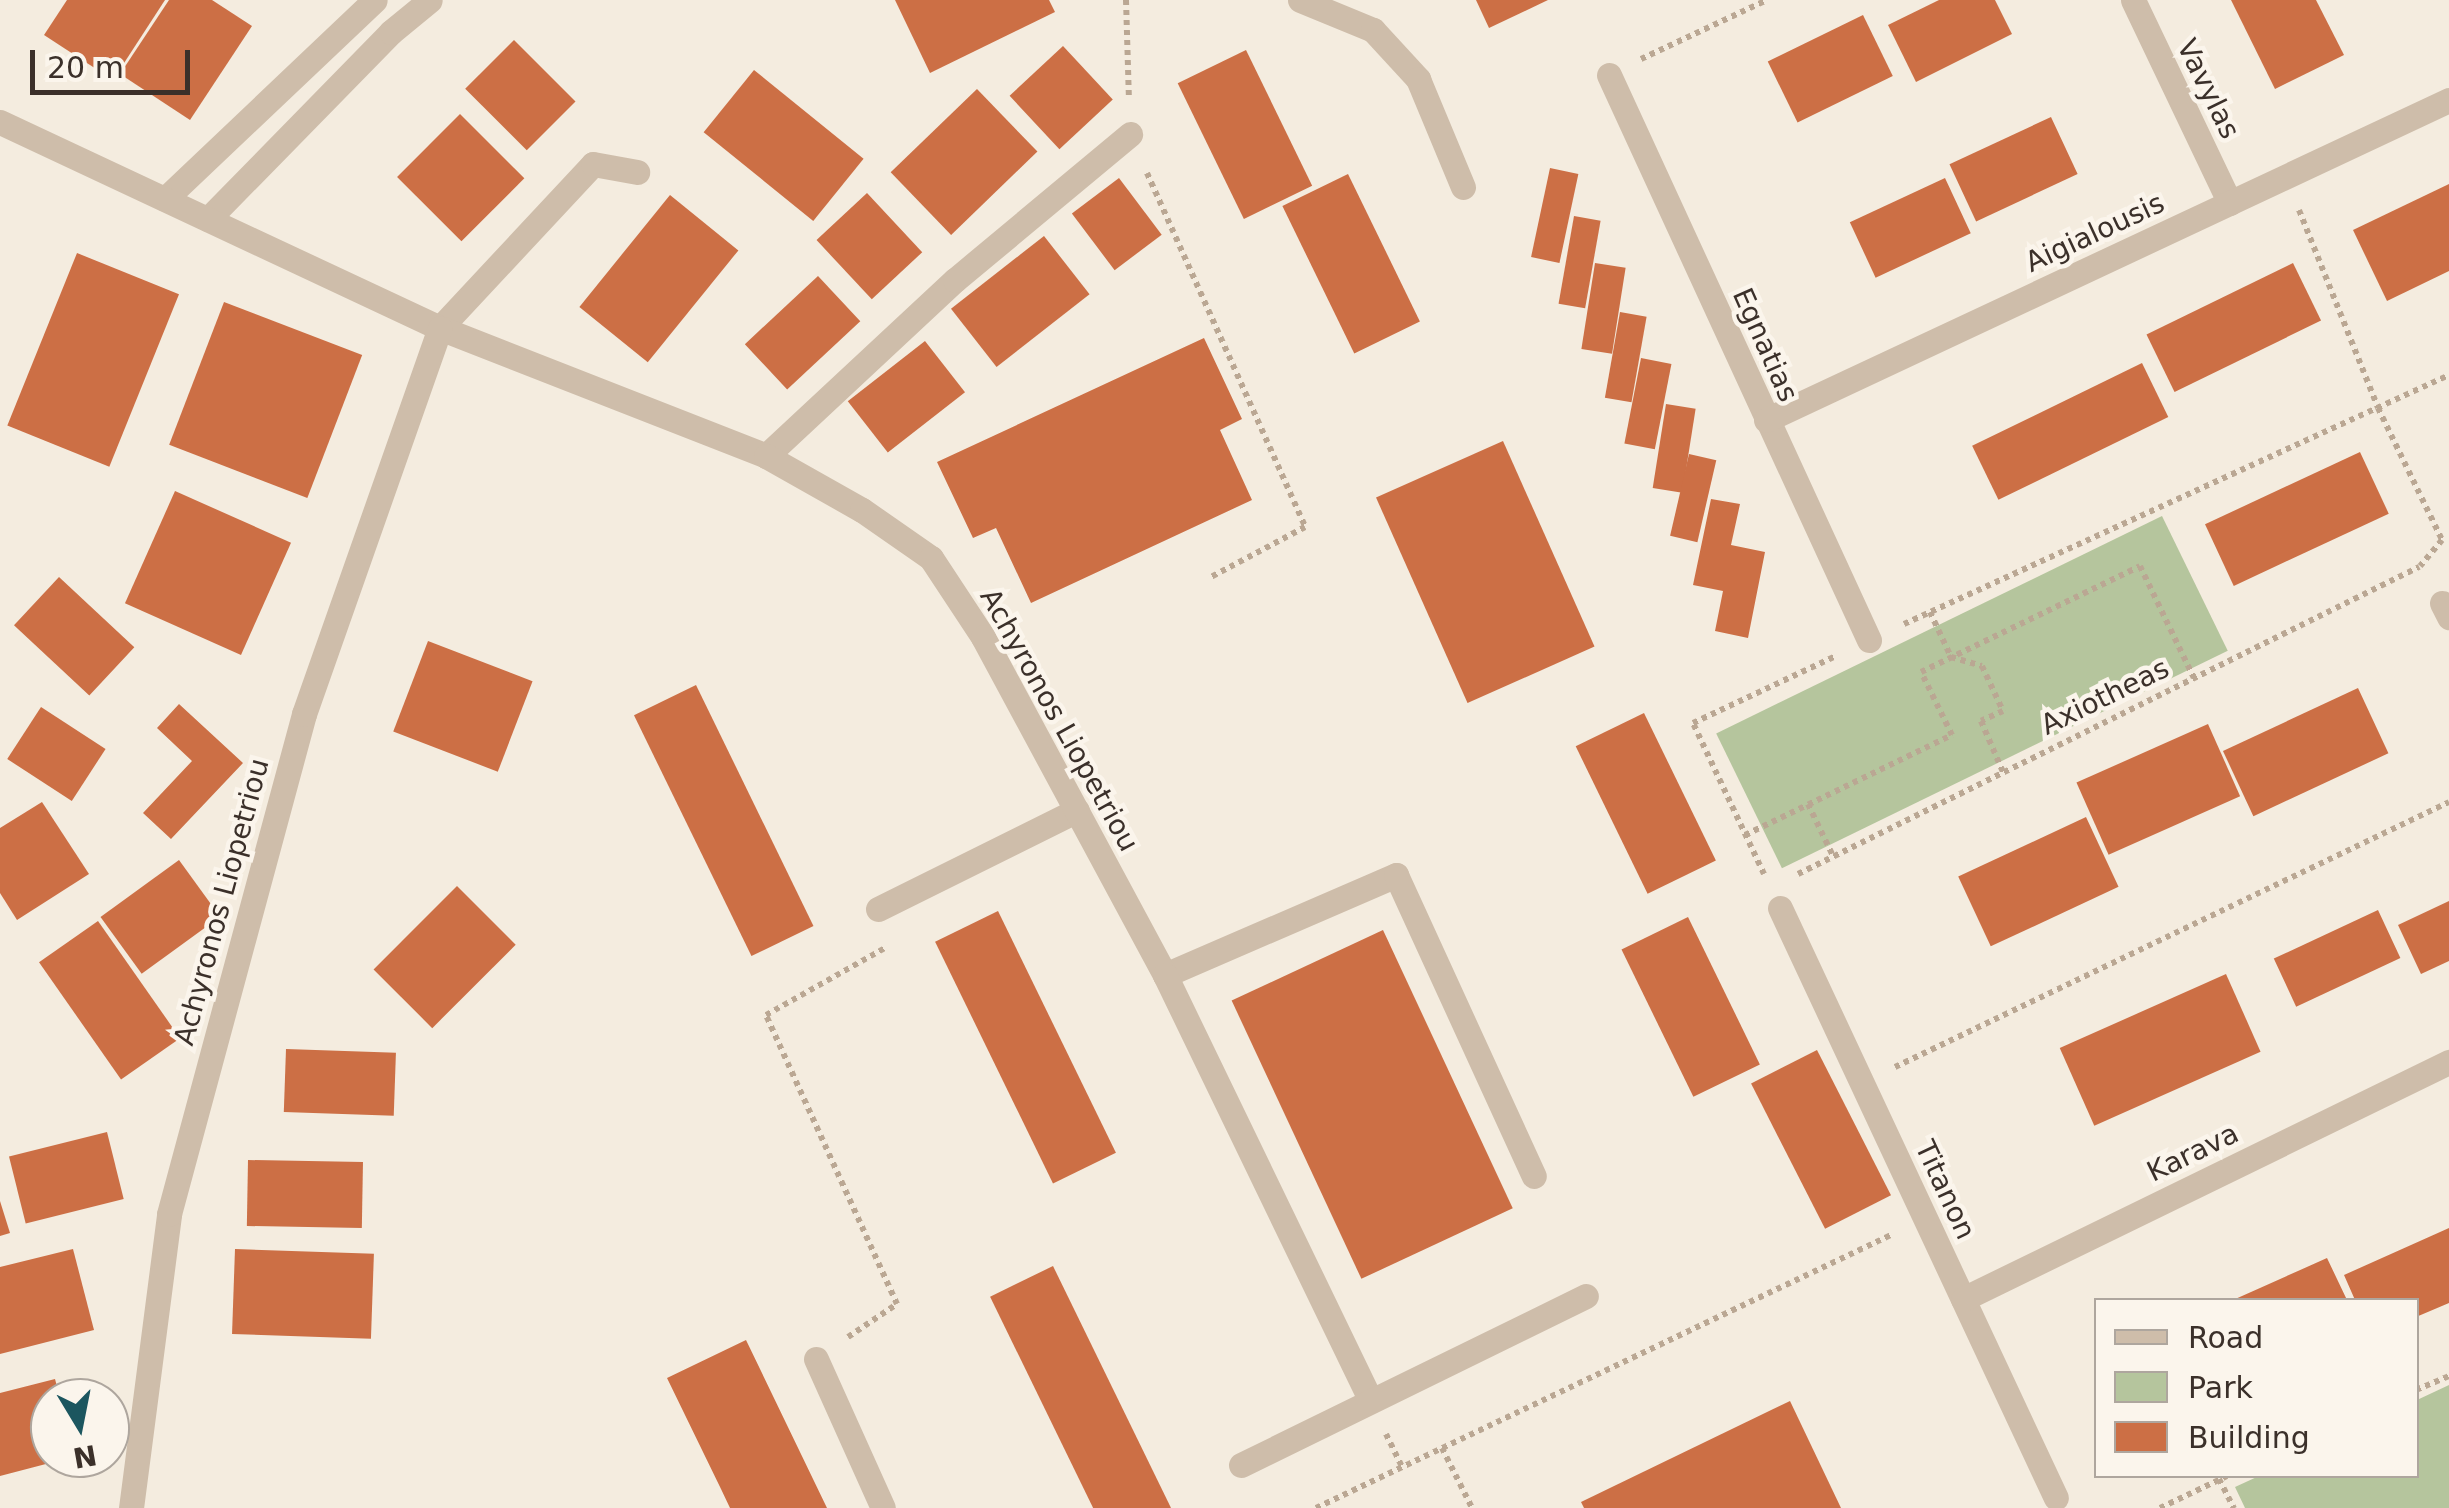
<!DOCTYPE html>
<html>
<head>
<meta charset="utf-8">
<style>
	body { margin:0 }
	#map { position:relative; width:2449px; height:1508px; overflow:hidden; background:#f4ecdf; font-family:"DejaVu Sans",sans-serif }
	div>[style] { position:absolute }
	.green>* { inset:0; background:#b5c59d; transform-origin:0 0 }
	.building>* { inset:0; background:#cc6f45; transform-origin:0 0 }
	.path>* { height:6px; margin-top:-3px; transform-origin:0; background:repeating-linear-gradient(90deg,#baa793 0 5px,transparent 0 10px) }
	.lane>* { height:25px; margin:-12.5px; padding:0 12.5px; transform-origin:12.5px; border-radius:12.5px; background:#cebdaa }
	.street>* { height:25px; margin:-12.5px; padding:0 12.5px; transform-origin:12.5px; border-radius:12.5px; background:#cebdaa }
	span { translate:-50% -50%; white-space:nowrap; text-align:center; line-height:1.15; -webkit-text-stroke:9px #fbf5ec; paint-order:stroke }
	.street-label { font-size:28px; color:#3b302a }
	.legend { position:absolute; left:2094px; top:1298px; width:325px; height:180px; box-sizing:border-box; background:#fbf5ec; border:2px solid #aea69e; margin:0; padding:12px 18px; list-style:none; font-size:30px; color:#3b302a }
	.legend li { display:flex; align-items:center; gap:20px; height:50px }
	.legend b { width:50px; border:2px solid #aea69e }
	.north { position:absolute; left:30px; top:1378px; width:100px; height:100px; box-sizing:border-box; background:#fbf5ec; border:2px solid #aea69e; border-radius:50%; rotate:170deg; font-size:28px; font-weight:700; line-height:40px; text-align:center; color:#3b302a }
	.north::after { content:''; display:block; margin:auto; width:35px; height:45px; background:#1c565f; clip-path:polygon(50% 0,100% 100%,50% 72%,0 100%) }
	.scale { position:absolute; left:30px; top:50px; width:160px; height:45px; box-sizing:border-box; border:5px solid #3b302a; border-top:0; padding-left:12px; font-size:30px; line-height:35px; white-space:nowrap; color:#3b302a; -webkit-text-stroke:8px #fbf5ec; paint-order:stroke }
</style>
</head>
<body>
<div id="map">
	<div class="green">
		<div style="left:2162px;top:516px;width:150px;height:496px;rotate:64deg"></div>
		<div style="clip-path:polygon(2449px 1385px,2449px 1508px,2245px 1508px,2235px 1487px,2259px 1476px,2416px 1476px,2417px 1400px)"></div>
	</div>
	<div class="building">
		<div style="clip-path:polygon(67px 0,165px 0,113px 80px,44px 35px)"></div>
		<div style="clip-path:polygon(169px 0,212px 0,252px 26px,190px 120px,120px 74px)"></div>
		<div style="clip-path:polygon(895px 0,1049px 0,1055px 12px,930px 73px)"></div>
		<div style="clip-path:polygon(1476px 0,1548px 0,1489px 28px)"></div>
		<div style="clip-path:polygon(1939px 0,1995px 0,2012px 34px,1916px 82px,1888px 25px)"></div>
		<div style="clip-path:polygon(2231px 0,2316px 0,2344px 55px,2275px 89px)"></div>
		<div style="left:1863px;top:15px;width:68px;height:106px;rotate:64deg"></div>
		<div style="left:514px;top:40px;width:87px;height:69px;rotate:45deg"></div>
		<div style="left:1063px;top:46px;width:73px;height:73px;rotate:47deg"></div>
		<div style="left:1246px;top:50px;width:151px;height:76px;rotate:64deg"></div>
		<div style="left:754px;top:70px;width:141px;height:80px;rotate:39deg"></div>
		<div style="left:977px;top:89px;width:87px;height:120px;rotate:46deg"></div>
		<div style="left:460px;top:114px;width:91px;height:89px;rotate:45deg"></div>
		<div style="left:2051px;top:117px;width:63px;height:112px;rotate:65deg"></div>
		<div style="left:1550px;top:168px;width:29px;height:91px;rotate:12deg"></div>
		<div style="left:1348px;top:174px;width:164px;height:73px;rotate:64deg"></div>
		<div style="left:1119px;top:178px;width:71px;height:59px;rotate:53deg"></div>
		<div style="left:1945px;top:178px;width:61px;height:105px;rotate:65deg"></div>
		<div style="clip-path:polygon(2449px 184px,2449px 271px,2387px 301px,2353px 230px)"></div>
		<div style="left:867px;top:193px;width:81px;height:69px;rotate:47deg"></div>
		<div style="left:670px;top:195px;width:88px;height:144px;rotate:39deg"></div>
		<div style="left:1574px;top:216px;width:27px;height:89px;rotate:10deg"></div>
		<div style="left:1044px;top:236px;width:74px;height:118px;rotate:52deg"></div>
		<div style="left:77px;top:253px;width:110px;height:186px;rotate:22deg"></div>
		<div style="left:1595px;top:263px;width:31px;height:87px;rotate:9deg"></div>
		<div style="left:2293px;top:263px;width:64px;height:163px;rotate:64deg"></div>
		<div style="left:818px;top:276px;width:62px;height:100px;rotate:47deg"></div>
		<div style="left:224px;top:302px;width:148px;height:153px;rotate:21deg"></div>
		<div style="left:1620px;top:312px;width:27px;height:87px;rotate:10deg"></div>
		<div style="clip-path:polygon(1204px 338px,1242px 419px,1220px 430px,1252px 500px,1031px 603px,996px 528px,973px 538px,937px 462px)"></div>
		<div style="left:925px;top:341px;width:65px;height:98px;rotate:52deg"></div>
		<div style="left:1641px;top:358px;width:31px;height:87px;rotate:11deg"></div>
		<div style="left:2142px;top:363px;width:60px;height:189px;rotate:64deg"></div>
		<div style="left:1666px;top:404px;width:30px;height:85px;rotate:9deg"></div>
		<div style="left:1503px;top:441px;width:225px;height:139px;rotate:66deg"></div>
		<div style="left:2360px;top:452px;width:68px;height:171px;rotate:65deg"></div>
		<div style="left:1689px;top:454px;width:28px;height:84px;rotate:13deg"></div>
		<div style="left:175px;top:491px;width:127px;height:123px;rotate:24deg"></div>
		<div style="clip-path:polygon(1711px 499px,1740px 504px,1731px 545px,1765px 552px,1748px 638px,1715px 631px,1723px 591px,1693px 585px)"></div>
		<div style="left:59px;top:577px;width:103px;height:66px;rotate:43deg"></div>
		<div style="left:428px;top:641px;width:112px;height:97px;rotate:21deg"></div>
		<div style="left:696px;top:685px;width:268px;height:69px;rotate:64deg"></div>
		<div style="left:2358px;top:688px;width:72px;height:149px;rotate:65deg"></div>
		<div style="clip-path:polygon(179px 704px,243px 763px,171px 839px,143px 813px,192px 761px,157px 728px)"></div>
		<div style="left:41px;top:707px;width:77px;height:62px;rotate:33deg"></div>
		<div style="left:1644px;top:713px;width:164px;height:76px;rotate:64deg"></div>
		<div style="left:2208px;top:724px;width:79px;height:144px;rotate:66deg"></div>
		<div style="clip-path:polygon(42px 802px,89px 874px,17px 920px,0 893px,0 828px)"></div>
		<div style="left:2086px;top:817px;width:77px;height:141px;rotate:65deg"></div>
		<div style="left:179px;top:860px;width:70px;height:97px;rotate:54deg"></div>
		<div style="left:457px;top:886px;width:83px;height:118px;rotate:45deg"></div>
		<div style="clip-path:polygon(2449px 901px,2449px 961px,2421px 974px,2398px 925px)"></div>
		<div style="left:2378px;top:910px;width:53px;height:115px;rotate:65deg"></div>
		<div style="left:998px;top:911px;width:269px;height:70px;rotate:64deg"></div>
		<div style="left:1688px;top:917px;width:164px;height:74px;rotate:64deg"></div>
		<div style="left:98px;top:921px;width:143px;height:72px;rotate:55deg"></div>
		<div style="left:1383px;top:930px;width:307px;height:167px;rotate:65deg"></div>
		<div style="left:2226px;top:974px;width:85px;height:182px;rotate:66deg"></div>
		<div style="left:286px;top:1049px;width:110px;height:63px;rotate:2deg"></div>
		<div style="left:1817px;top:1050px;width:163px;height:74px;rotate:63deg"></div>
		<div style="left:107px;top:1132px;width:69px;height:101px;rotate:76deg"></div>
		<div style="left:248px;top:1160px;width:115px;height:66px;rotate:1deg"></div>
		<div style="clip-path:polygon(0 1201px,10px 1233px,0 1236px)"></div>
		<div style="clip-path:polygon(2449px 1228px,2449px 1303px,2416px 1317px,2416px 1300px,2355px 1300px,2344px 1275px)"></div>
		<div style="clip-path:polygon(73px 1249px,94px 1330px,0 1354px,0 1267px)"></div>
		<div style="left:235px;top:1249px;width:139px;height:85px;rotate:2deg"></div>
		<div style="clip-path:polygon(2327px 1258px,2347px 1300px,2233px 1300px,2260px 1288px)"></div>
		<div style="left:1053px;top:1266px;width:269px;height:70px;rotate:64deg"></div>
		<div style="clip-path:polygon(746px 1340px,827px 1508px,730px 1508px,721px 1489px,667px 1378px)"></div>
		<div style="clip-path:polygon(55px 1379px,60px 1398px,50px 1398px,50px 1458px,65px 1459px,0 1476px,0 1393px)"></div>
		<div style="clip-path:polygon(1790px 1401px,1841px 1508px,1584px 1508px,1581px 1502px)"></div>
	</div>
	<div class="path">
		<div style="left:1126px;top:0;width:99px;rotate:88.3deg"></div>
		<div style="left:1641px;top:59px;width:139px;rotate:-25.1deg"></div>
		<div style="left:1147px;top:173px;width:388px;rotate:65.9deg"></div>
		<div style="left:1305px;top:527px;width:109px;rotate:152deg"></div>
		<div style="left:2299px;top:210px;width:213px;rotate:68.2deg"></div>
		<div style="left:2378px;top:408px;width:147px;rotate:64.1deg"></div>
		<div style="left:2442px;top:540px;width:34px;rotate:130deg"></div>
		<div style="left:1930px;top:612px;width:50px;rotate:65deg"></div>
		<div style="left:1951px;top:657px;width:32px;rotate:16deg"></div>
		<div style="left:1982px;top:666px;width:50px;rotate:65deg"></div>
		<div style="left:2003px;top:711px;width:24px;rotate:156deg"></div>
		<div style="left:1981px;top:721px;width:56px;rotate:66.7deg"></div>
		<div style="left:1904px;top:624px;width:599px;rotate:-24.55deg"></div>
		<div style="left:1808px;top:804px;width:58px;rotate:64.3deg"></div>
		<div style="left:1745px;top:835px;width:230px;rotate:-25.8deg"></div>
		<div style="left:1952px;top:735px;width:70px;rotate:-116.2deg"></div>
		<div style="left:1921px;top:672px;width:243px;rotate:-25.8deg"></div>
		<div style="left:2140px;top:566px;width:124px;rotate:64.3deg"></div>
		<div style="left:1764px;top:874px;width:167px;rotate:-115.2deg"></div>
		<div style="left:1693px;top:723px;width:156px;rotate:-25.1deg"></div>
		<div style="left:1798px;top:874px;width:693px;rotate:-26.31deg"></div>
		<div style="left:1895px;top:1067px;width:614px;rotate:-25.56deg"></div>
		<div style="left:848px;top:1337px;width:59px;rotate:-34deg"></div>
		<div style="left:897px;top:1304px;width:317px;rotate:-114.4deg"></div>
		<div style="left:766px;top:1015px;width:137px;rotate:-29.4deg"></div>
		<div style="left:2416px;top:1390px;width:36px;rotate:-23deg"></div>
		<div style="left:1386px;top:1434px;width:37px;rotate:64deg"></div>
		<div style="left:1442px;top:1448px;width:67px;rotate:63.4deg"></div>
		<div style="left:2219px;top:1479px;width:33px;rotate:63deg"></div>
		<div style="left:1316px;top:1508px;width:639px;rotate:-25.4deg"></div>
		<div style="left:2160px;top:1508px;width:74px;rotate:-25.5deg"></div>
	</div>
	<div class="lane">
		<div style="left:165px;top:199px;width:289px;rotate:-43.5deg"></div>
		<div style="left:208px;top:219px;width:262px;rotate:-45.6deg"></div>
		<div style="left:391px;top:32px;width:50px;rotate:-39.4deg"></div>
		<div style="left:440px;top:328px;width:224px;rotate:-47deg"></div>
		<div style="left:593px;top:164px;width:45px;rotate:10.3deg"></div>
		<div style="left:766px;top:456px;width:258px;rotate:-43deg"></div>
		<div style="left:955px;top:280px;width:228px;rotate:-39.8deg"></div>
		<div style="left:878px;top:909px;width:222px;rotate:-26.4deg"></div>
		<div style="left:1165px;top:975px;width:252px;rotate:-23.4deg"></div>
		<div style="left:1396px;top:875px;width:331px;rotate:65.4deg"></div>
	</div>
	<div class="street">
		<div style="left:1300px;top:0;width:79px;rotate:22.3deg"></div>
		<div style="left:1373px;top:30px;width:67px;rotate:47.4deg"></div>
		<div style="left:1418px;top:79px;width:117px;rotate:67.4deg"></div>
		<div style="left:2133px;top:0;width:225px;rotate:64.5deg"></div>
		<div style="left:1609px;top:75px;width:622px;rotate:65.29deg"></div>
		<div style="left:0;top:122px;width:486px;rotate:25.1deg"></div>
		<div style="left:440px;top:328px;width:350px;rotate:21.4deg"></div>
		<div style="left:766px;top:456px;width:110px;rotate:29.4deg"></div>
		<div style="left:862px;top:510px;width:84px;rotate:34.8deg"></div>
		<div style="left:931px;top:558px;width:95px;rotate:56.6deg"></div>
		<div style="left:983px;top:637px;width:384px;rotate:61.7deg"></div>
		<div style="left:1165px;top:975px;width:473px;rotate:64.2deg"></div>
		<div style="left:1766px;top:420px;width:754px;rotate:-25.1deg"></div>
		<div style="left:2442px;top:603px;width:16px;rotate:63deg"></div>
		<div style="left:1780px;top:908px;width:651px;rotate:64.93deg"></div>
		<div style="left:1963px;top:1299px;width:541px;rotate:-26deg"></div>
		<div style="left:816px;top:1359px;width:163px;rotate:65.8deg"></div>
		<div style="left:1241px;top:1465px;width:384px;rotate:-26.1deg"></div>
		<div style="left:131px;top:1508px;width:296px;rotate:-82.6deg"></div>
		<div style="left:169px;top:1214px;width:518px;rotate:-74.89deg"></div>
		<div style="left:304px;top:714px;width:409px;rotate:-70.6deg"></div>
	</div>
	<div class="street-label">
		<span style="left:2208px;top:89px;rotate:64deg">Vavylas</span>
		<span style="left:2095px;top:233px;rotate:-25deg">Aigialousis</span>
		<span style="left:1765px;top:345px;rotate:66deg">Egnatias</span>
		<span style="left:2105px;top:697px;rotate:-26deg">Axiotheas</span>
		<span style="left:1059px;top:720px;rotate:61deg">Achyronos Liopetriou</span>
		<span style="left:222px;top:902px;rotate:-75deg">Achyronos Liopetriou</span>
		<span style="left:2193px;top:1153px;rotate:-26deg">Karava</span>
		<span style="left:1945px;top:1190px;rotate:65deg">Titanon</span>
	</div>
	<ul class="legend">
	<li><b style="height:12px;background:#cebdaa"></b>Road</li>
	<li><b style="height:28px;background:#b5c59d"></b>Park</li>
	<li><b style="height:28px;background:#cc6f45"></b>Building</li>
	</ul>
	<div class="north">N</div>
	<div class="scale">20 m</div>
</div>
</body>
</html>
